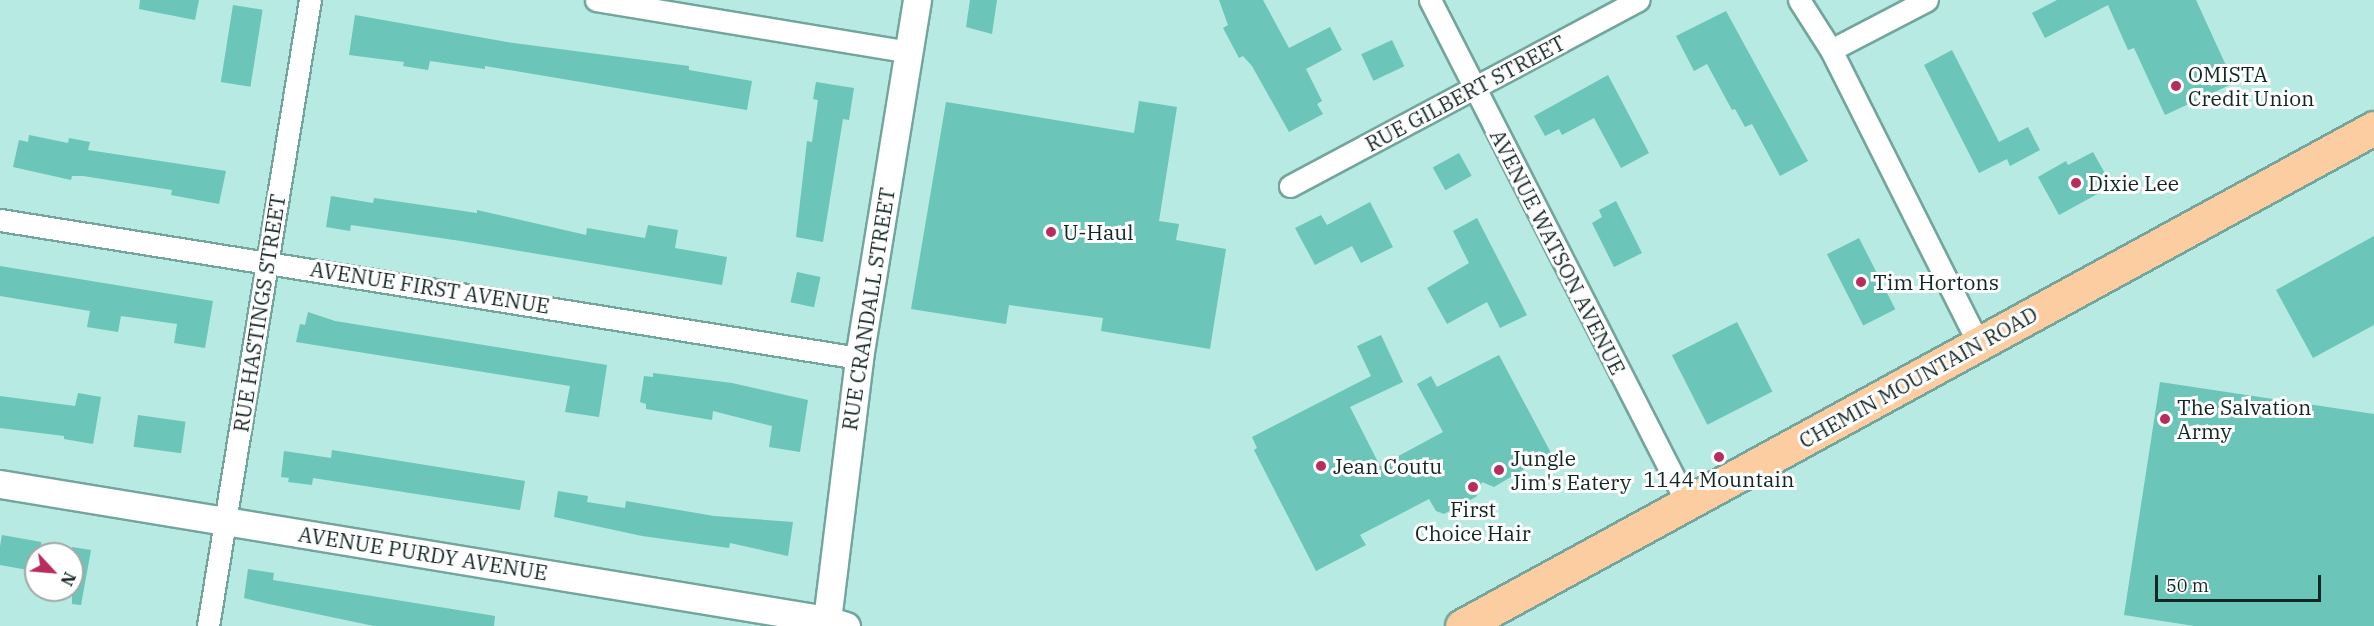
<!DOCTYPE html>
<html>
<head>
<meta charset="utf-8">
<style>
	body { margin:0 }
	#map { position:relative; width:2374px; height:626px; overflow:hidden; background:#b6eae2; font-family:"IBM Plex Serif",serif }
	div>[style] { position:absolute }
	.building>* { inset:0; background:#6bc5b8; transform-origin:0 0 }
	.roads { filter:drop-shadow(2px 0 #73a59d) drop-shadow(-2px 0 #73a59d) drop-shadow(0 2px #73a59d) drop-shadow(0 -2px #73a59d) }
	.minor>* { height:21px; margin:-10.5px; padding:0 10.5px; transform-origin:10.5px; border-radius:10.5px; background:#fff }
	.tertiary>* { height:27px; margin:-13.5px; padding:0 13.5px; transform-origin:13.5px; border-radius:13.5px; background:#fff }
	.primary>* { height:33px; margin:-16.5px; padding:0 16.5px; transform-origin:16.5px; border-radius:16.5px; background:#fbcda0 }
	.dots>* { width:16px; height:16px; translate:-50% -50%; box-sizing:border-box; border:3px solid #fff; border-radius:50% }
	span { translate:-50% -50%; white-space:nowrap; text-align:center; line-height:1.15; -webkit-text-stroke:6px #fff; paint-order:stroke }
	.poi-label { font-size:21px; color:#122724 }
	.left { translate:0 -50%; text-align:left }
	.street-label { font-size:21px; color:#122724 }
	.north { position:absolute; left:24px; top:542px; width:60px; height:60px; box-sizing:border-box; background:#fff; border:2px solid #a0a9a7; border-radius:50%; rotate:116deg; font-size:16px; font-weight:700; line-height:24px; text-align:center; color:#122724 }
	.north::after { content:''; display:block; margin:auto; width:21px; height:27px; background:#b92c5f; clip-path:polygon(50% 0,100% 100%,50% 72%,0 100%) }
	.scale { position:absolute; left:2155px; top:575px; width:166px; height:27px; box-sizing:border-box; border:3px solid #122724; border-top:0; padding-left:8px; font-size:18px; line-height:21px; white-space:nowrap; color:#122724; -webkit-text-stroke:4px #fff; paint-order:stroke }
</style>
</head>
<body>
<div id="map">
	<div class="building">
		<div style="clip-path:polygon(140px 0,199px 0,195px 20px,139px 9px)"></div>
		<div style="clip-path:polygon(970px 0,997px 0,992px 34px,966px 27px)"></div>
		<div style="clip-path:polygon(1219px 0,1263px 0,1289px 48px,1330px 27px,1342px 50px,1306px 69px,1322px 101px,1317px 104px,1323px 114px,1289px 132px,1252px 66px,1243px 56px,1239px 58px,1223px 28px,1228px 25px)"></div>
		<div style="clip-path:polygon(2057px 0,2196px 0,2234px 83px,2165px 115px,2134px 48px,2128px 50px,2108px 5px,2045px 38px,2032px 13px)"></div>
		<div style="left:233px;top:5px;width:30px;height:78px;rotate:9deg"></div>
		<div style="clip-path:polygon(1726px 11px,1808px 161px,1780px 176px,1752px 124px,1745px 127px,1735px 109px,1732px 110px,1707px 64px,1694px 71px,1676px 36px)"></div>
		<div style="clip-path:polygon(355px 15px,507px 42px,689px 66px,689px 70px,752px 81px,747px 110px,485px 66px,485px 69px,430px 61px,428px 70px,403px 66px,404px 62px,349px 55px)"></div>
		<div style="left:1392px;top:40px;width:29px;height:34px;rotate:65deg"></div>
		<div style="clip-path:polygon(1952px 50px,1999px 142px,2028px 127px,2040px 150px,2010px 166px,2007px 159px,1979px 173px,1924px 65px)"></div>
		<div style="clip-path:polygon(1608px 75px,1649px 153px,1621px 168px,1594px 118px,1562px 135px,1559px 129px,1545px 136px,1534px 116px)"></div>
		<div style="clip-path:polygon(816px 82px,854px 88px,849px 120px,843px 119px,823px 242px,796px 237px,807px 141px,812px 142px,818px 100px,813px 99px)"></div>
		<div style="clip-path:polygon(1139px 101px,1177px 107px,1159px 221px,1179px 224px,1176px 240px,1226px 249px,1210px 349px,1101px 331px,1103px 318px,1009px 305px,1006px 324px,911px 309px,946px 102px,1134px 133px)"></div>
		<div style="clip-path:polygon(29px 135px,68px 143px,69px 138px,90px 142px,88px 150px,226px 171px,219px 204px,171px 195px,172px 190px,83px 176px,72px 176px,71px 180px,13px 167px,19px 140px,28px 142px)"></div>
		<div style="clip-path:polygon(2093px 152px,2112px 186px,2059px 215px,2038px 177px,2066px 161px,2068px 165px)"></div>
		<div style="left:1459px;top:153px;width:26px;height:30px;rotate:61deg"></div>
		<div style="clip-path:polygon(331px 196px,373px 203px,374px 198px,477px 213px,477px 210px,586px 235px,587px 228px,645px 238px,648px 225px,678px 230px,675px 248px,727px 257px,722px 285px,461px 241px,351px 225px,350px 231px,326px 227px)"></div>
		<div style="clip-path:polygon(1616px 201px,1642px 253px,1614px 267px,1592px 223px,1602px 217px,1599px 210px)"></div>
		<div style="clip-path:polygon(1370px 202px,1393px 247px,1361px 263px,1352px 246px,1315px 265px,1295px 228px,1321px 215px,1327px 225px)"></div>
		<div style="clip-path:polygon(1477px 218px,1527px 315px,1500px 328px,1487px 302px,1447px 324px,1427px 288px,1469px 263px,1453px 231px)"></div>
		<div style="clip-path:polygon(2374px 236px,2374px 325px,2313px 358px,2276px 290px)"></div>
		<div style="left:1859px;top:238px;width:80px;height:36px;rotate:63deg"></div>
		<div style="clip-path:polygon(0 266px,213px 301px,205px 348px,174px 343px,177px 324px,121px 316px,118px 332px,87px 327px,90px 311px,0 296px)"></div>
		<div style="left:797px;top:272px;width:24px;height:31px;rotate:12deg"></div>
		<div style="clip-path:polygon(308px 312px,335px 321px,607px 365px,599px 417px,565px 412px,570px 386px,296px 342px,300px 324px,305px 325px)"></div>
		<div style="left:1737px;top:322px;width:78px;height:73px;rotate:63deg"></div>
		<div style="clip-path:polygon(1381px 335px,1403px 382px,1350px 407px,1380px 466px,1443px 432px,1417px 384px,1431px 376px,1437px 387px,1499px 355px,1551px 453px,1494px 487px,1482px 482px,1476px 497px,1444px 514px,1436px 511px,1429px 499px,1360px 535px,1366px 545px,1316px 571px,1254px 450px,1257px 448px,1252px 437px,1371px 376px,1357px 346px)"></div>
		<div style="clip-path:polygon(653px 373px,732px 383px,808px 400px,800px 452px,769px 447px,772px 426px,713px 411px,712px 420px,646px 409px,646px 404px,640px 402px,644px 376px,653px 377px)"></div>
		<div style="clip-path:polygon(2160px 382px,2374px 414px,2374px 626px,2194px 626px,2124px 615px)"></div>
		<div style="clip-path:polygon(78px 393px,101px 397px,93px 444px,64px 439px,64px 436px,0 428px,0 396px,75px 406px)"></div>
		<div style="left:138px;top:415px;width:48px;height:32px;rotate:8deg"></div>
		<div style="clip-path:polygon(332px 450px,525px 481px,520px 510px,313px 478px,312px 485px,288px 482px,289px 478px,281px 477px,284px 451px,331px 458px)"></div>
		<div style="clip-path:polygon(558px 491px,588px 496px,587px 502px,625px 508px,626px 501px,714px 516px,793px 522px,788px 556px,730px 543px,729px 548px,642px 536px,554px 517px)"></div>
		<div style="left:2px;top:535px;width:40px;height:30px;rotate:10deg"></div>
		<div style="clip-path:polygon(72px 547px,91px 550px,81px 605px,72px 604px)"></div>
		<div style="clip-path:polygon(248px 569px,274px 573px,273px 580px,495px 616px,494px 626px,374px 626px,269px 604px,244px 598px)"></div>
	</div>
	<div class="roads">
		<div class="minor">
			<div style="left:596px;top:0;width:317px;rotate:9.4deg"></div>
			<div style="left:1430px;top:0;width:565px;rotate:62.94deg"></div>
			<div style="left:1799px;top:0;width:59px;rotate:57.4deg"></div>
			<div style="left:1831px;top:50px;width:329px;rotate:63.3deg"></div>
			<div style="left:1831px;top:50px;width:108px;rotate:-27.5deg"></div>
			<div style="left:1290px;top:186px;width:395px;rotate:-28.1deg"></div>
			<div style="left:0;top:220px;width:870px;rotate:9.13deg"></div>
			<div style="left:208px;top:626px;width:634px;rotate:-80.75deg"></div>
		</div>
		<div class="tertiary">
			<div style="left:0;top:484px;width:838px;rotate:9.34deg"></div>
			<div style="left:827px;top:620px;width:20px;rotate:18deg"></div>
			<div style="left:827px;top:620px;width:264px;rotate:-83deg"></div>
			<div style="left:859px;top:358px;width:363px;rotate:-80.8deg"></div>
		</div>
		<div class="primary">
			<div style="left:1462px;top:626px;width:1039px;rotate:-28.64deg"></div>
		</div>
	</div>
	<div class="dots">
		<div style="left:2176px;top:86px;background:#b92c5f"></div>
		<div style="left:2076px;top:183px;background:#b92c5f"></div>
		<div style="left:1051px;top:232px;background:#b92c5f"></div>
		<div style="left:1861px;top:282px;background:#b92c5f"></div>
		<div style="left:2165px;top:419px;background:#b92c5f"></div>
		<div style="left:1719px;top:457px;background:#b92c5f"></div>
		<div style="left:1321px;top:466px;background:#b92c5f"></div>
		<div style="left:1499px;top:470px;background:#b92c5f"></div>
		<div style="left:1473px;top:487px;background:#b92c5f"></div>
	</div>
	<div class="poi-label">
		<span class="left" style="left:2188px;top:86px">OMISTA<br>Credit Union</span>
		<span class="left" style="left:2088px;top:183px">Dixie Lee</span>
		<span class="left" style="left:1063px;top:232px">U-Haul</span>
		<span class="left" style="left:1873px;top:282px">Tim Hortons</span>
		<span class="left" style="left:2177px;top:419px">The Salvation<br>Army</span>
		<span class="left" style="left:1511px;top:470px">Jungle<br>Jim's Eatery</span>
		<span class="left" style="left:1333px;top:466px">Jean Coutu</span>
		<span style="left:1719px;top:479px">1144 Mountain</span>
		<span style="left:1473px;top:521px">First<br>Choice Hair</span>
	</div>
	<div class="street-label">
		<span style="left:1465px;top:93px;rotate:-28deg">RUE GILBERT STREET</span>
		<span style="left:1558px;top:252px;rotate:63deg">AVENUE WATSON AVENUE</span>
		<span style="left:430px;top:287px;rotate:9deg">AVENUE FIRST AVENUE</span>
		<span style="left:868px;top:309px;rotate:-81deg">RUE CRANDALL STREET</span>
		<span style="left:259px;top:313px;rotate:-81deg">RUE HASTINGS STREET</span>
		<span style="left:1918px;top:377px;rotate:-29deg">CHEMIN MOUNTAIN ROAD</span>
		<span style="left:423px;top:553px;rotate:9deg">AVENUE PURDY AVENUE</span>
	</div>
	<div class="north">N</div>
	<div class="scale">50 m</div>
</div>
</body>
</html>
